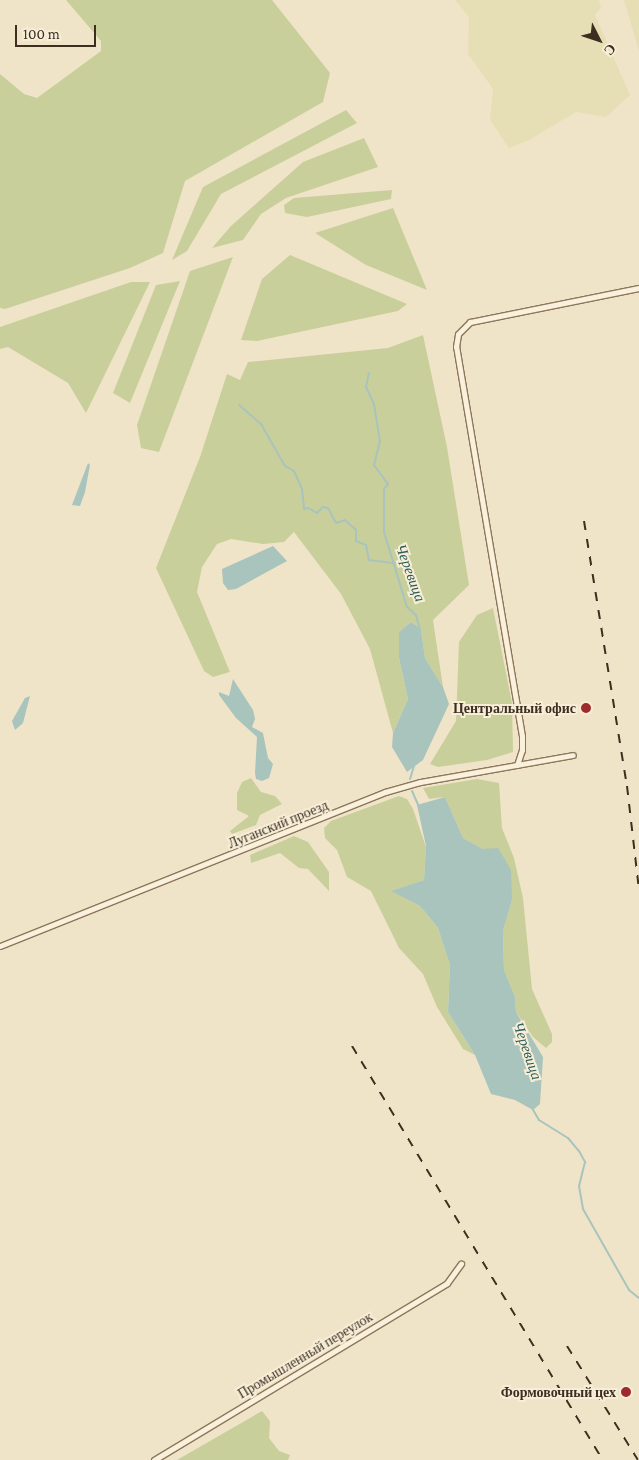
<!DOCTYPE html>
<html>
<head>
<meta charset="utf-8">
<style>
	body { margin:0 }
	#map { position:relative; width:639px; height:1460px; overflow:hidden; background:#f0e4c8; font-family:"Crimson Pro",serif }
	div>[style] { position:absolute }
	.farmland>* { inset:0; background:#e6deb5 }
	.green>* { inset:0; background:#c9cf9b }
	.water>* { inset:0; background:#a9c4bc }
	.stream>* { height:2px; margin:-1px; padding:0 1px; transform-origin:1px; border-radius:1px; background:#a9c4bc }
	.roads { filter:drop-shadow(1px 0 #8d765c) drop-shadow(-1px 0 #8d765c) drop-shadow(0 1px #8d765c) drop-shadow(0 -1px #8d765c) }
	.minor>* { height:5px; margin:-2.5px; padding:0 2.5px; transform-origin:2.5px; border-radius:2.5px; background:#faf1dc }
	.rail>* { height:2px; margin-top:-1px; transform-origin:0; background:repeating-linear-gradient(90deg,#3d2e20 0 9px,transparent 0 18px) }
	.dots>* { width:14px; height:14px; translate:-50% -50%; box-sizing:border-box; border:2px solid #f7eed8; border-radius:50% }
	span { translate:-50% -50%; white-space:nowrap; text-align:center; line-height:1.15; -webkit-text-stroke:4px #f7eed8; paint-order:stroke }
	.poi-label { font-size:14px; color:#3d2e20; font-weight:700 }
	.right { translate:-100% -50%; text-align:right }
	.street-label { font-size:14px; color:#3d2e20 }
	.water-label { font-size:15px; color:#2f5d5a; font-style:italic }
	.north { position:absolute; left:574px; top:15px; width:50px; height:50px; -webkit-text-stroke:4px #f7eed8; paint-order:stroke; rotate:131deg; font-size:14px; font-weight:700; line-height:20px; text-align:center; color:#3d2e20 }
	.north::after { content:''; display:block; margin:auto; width:18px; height:22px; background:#3d2e20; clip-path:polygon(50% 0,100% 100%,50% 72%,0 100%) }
	.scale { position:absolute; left:15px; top:25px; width:81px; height:22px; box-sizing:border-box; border:2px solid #3d2e20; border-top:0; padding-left:6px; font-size:15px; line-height:18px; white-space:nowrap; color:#3d2e20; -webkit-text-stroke:4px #f7eed8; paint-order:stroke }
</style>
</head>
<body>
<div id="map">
	<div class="farmland">
		<div style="clip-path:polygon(455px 0,599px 0,601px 8px,595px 15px,630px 95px,606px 117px,576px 112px,529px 140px,509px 148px,490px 120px,493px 89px,468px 54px,469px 17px)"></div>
		<div style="clip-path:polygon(624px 0,639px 0,639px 51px)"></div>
	</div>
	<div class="green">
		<div style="clip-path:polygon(66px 0,272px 0,330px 73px,323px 102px,185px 181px,163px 253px,130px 268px,5px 309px,0 308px,0 74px,24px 94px,37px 98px,101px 51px,101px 41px)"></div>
		<div style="clip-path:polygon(346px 110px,357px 123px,221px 194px,187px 251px,172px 260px,203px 187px)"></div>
		<div style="clip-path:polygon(364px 138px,378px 167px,286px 198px,261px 214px,243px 240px,212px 248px,231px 226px,303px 162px)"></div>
		<div style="clip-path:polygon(392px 190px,391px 199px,307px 217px,285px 213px,284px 205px,294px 198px)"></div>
		<div style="clip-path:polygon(393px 208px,427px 290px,366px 265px,315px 233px)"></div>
		<div style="clip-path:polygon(290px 255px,407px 304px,398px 311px,257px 341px,241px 340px,262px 279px)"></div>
		<div style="clip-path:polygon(233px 257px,159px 452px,141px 448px,137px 425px,190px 271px)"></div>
		<div style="clip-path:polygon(180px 281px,130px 403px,113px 393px,156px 285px)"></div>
		<div style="clip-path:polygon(131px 282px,150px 282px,86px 413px,68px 383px,8px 347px,0 349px,0 327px)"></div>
		<div style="clip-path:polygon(423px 335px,447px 447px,469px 585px,433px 620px,443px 687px,425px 658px,421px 629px,411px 622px,399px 632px,399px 658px,408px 699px,393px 733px,370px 649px,341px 594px,294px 532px,284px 542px,263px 544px,231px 539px,217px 544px,202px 567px,197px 592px,230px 672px,213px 677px,204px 671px,156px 568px,200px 457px,227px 374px,240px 380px,248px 362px,388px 348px)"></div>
		<div style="clip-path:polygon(493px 608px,512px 703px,513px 752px,487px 760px,438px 767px,430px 764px,456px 721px,459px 642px,477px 615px)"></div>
		<div style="clip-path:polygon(251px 778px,261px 792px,275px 796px,282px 804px,260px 815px,256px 825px,232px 834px,230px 831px,249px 816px,237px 810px,237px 793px,242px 782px)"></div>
		<div style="clip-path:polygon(477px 779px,499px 783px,502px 828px,514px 858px,523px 898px,532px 989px,552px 1034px,552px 1042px,546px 1048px,533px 1037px,516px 1012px,515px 997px,504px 970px,503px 931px,512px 900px,483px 849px,463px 838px,445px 797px,429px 799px,423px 788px)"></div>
		<div style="clip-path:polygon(399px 796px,407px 799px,413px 809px,426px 847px,424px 880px,392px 891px,420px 906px,438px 928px,450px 965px,448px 1012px,475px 1055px,463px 1049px,437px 1007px,423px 974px,399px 948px,371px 891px,347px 877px,337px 850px,325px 838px,324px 828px,331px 821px)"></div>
		<div style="clip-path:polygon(294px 836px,308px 842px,329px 872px,329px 891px,308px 869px,299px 868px,280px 853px,251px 863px,250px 855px)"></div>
		<div style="clip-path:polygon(262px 1411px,270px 1421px,269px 1438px,279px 1451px,290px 1455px,288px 1460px,177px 1460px)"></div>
	</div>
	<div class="water">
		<div style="clip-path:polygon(88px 463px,90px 465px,85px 492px,80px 506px,72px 505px)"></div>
		<div style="clip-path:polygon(273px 546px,287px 561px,236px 589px,228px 590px,223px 583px,222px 569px)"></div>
		<div style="clip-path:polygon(411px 622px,421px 629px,425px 658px,443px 687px,449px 704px,423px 760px,407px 772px,392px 747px,393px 733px,408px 699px,399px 658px,399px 632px)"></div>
		<div style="clip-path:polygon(233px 679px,253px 710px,255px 719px,252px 727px,263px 733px,268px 758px,273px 764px,269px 778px,262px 781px,256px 779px,255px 773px,257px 737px,236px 718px,219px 695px,219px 692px,229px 696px)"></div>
		<div style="clip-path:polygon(30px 696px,23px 723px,15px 730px,12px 721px,25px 698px)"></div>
		<div style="clip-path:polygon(445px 797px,463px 838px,483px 849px,498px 848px,511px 870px,512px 900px,503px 931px,504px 970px,515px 997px,516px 1012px,543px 1057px,540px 1104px,533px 1110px,515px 1100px,491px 1094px,475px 1055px,448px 1012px,450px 965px,438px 928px,420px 906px,391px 891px,424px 880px,426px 846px,417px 805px)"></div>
	</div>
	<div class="stream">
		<div style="left:369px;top:373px;width:14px;rotate:102deg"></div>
		<div style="left:366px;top:387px;width:19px;rotate:65deg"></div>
		<div style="left:374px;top:404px;width:37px;rotate:81deg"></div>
		<div style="left:380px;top:441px;width:25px;rotate:104deg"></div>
		<div style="left:374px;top:465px;width:24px;rotate:54deg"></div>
		<div style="left:388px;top:484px;width:6px;rotate:129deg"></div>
		<div style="left:384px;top:489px;width:43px;rotate:90deg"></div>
		<div style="left:384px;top:532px;width:78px;rotate:73deg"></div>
		<div style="left:407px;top:607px;width:12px;rotate:42deg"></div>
		<div style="left:416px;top:615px;width:16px;rotate:75deg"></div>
		<div style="left:239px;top:405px;width:29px;rotate:41deg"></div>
		<div style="left:261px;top:424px;width:48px;rotate:60.3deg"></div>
		<div style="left:285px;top:466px;width:10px;rotate:29deg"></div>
		<div style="left:294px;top:471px;width:20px;rotate:66deg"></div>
		<div style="left:302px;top:489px;width:20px;rotate:84deg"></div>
		<div style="left:304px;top:509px;width:4px;rotate:-14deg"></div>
		<div style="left:308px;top:508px;width:10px;rotate:29deg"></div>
		<div style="left:317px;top:513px;width:8px;rotate:-45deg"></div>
		<div style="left:323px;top:507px;width:5px;rotate:11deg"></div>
		<div style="left:328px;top:508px;width:17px;rotate:62deg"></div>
		<div style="left:336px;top:523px;width:9px;rotate:-18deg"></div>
		<div style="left:345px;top:520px;width:15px;rotate:42deg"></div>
		<div style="left:356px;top:530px;width:11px;rotate:90deg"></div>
		<div style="left:356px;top:541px;width:11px;rotate:22deg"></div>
		<div style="left:366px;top:545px;width:15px;rotate:79deg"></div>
		<div style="left:369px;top:560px;width:26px;rotate:7deg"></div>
		<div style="left:410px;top:779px;width:14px;rotate:-73deg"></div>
		<div style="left:412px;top:791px;width:17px;rotate:66deg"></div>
		<div style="left:532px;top:1108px;width:14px;rotate:60deg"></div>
		<div style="left:539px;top:1120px;width:34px;rotate:32deg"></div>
		<div style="left:568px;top:1138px;width:17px;rotate:50deg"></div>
		<div style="left:579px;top:1151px;width:13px;rotate:61deg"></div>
		<div style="left:585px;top:1162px;width:25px;rotate:104deg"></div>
		<div style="left:579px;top:1186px;width:23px;rotate:80deg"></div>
		<div style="left:583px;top:1209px;width:93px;rotate:60.4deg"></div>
		<div style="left:629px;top:1290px;width:13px;rotate:39deg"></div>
	</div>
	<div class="roads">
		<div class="minor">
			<div style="left:517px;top:765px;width:16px;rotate:-72deg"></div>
			<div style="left:522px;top:750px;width:14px;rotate:-90deg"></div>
			<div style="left:522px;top:736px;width:395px;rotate:-99.6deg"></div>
			<div style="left:456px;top:347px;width:13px;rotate:-81deg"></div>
			<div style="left:458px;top:334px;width:17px;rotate:-45deg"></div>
			<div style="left:470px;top:322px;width:172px;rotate:-11.4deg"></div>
			<div style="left:0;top:946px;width:415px;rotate:-21.8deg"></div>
			<div style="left:385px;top:792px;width:36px;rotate:-16deg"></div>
			<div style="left:420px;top:782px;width:155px;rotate:-10deg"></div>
			<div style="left:154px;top:1460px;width:342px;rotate:-31.1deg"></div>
			<div style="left:447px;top:1283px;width:24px;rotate:-54deg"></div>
		</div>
	</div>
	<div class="rail">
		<div style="left:584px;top:521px;width:268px;rotate:80.8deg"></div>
		<div style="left:627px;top:786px;width:105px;rotate:83.4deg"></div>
		<div style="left:352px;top:1046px;width:484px;rotate:58.8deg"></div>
		<div style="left:567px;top:1346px;width:134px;rotate:58.1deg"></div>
	</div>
	<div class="dots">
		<div style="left:586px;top:708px;background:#9e2a2b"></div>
		<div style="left:626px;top:1392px;background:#9e2a2b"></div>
	</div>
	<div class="poi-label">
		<span class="right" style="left:576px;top:708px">Центральный офис</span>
		<span class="right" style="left:616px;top:1392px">Формовочный цех</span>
	</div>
	<div class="street-label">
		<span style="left:278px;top:824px;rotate:-22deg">Луганский проезд</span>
		<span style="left:305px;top:1355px;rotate:-31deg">Промышленный переулок</span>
	</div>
	<div class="water-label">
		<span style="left:410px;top:573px;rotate:70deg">Черевица</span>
		<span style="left:527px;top:1051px;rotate:71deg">Черевица</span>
	</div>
	<div class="north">С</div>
	<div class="scale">100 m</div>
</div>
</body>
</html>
